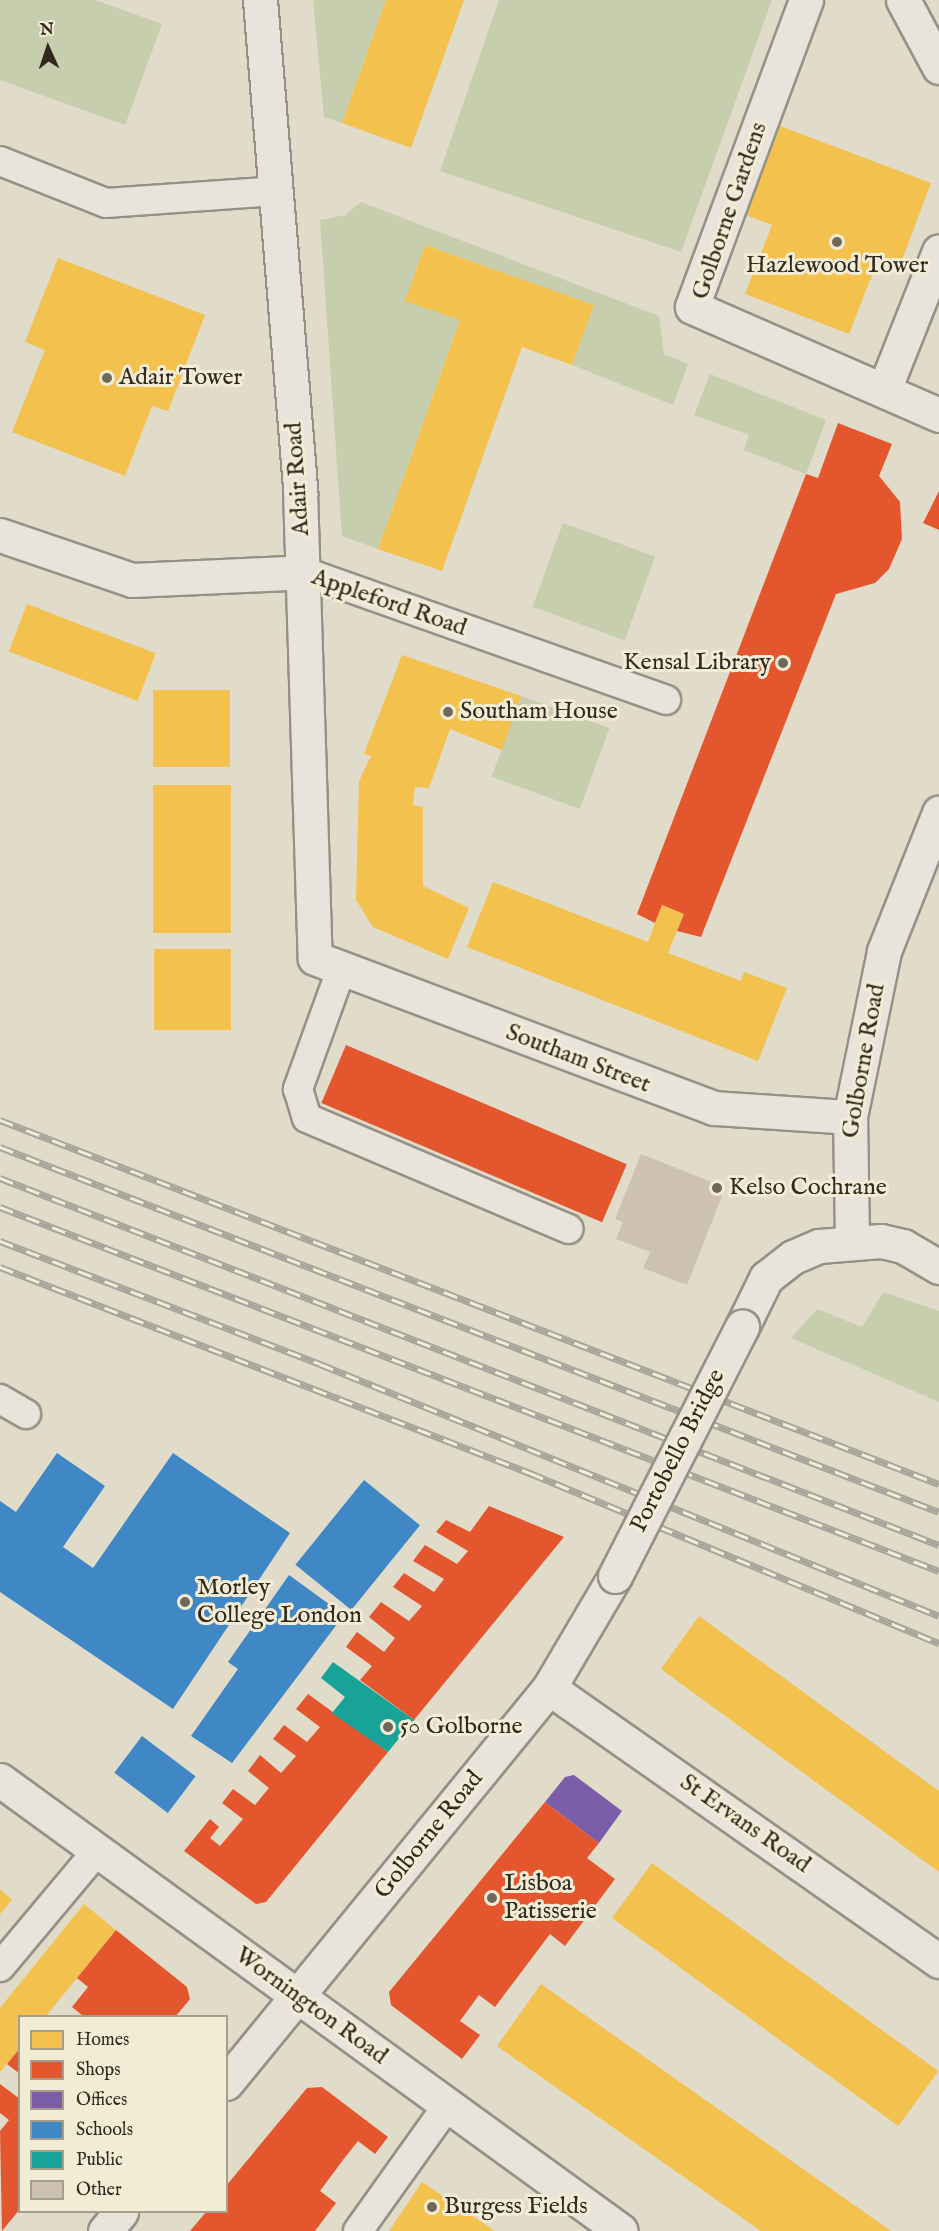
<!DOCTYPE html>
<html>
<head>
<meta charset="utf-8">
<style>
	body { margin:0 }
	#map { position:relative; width:939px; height:2231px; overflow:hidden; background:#e1dbc9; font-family:"IM FELL English",serif }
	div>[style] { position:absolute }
	.green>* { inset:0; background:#c7cead; transform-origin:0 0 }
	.homes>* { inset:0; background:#f2c14e; transform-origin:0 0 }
	.shops>* { inset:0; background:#e4572e; transform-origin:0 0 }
	.offices>* { inset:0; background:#7b5ea7 }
	.schools>* { inset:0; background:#3f88c5; transform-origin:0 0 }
	.public>* { inset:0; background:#17a398 }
	.building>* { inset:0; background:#cdc2b2 }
	.roads { filter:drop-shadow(2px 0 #969186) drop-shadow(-2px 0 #969186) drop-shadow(0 2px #969186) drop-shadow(0 -2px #969186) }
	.service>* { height:28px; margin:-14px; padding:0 14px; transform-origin:14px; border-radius:14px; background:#e8e4db }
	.minor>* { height:33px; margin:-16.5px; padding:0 16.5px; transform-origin:16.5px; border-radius:16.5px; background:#e8e4db }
	.tertiary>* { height:33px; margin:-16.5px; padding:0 16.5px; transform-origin:16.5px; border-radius:16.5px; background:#e8e4db }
	.rail>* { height:7px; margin-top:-3.5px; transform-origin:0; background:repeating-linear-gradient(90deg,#f2ecd5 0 14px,#a7a49c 0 28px); box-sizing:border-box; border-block:2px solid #a7a49c }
	.bridges { filter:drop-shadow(2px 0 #969186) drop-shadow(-2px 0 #969186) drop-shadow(0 2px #969186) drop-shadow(0 -2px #969186) }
	.tertiary-bridge>* { height:33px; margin:-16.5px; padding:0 16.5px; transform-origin:16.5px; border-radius:16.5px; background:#e8e4db }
	.dots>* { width:16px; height:16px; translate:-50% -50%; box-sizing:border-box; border:3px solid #f2ecd5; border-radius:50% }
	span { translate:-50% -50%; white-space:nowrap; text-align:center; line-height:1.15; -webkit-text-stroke:6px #f2ecd5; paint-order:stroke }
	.street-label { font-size:24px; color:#31281f }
	.poi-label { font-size:24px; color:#31281f }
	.left { translate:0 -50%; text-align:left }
	.right { translate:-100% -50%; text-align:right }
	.legend { position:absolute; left:18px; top:2015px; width:210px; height:198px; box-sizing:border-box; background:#f2ecd5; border:2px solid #a59e8c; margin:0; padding:8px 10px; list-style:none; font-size:18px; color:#31281f }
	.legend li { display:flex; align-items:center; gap:12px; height:30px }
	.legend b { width:30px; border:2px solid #a59e8c }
	.north { position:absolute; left:18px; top:18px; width:60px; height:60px; -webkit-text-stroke:4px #f2ecd5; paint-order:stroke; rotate:357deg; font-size:16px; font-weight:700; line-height:24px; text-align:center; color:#31281f }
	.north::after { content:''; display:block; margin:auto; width:21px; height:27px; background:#31281f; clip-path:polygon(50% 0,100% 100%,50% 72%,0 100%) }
</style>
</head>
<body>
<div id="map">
	<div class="green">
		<div style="clip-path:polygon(0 0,95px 0,162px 24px,125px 125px,0 80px)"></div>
		<div style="clip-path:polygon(313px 0,386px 0,342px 123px,324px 117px)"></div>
		<div style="clip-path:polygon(499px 0,772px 0,681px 252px,440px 171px)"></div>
		<div style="clip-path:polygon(361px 202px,659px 316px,664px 354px,688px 364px,673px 405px,572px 365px,593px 305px,425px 245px,405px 301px,460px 320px,378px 549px,342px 536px,320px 220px,345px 215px)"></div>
		<div style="clip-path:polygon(710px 374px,826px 420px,806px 474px,744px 450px,749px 435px,694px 415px)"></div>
		<div style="left:563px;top:523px;width:98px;height:89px;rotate:20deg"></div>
		<div style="left:521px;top:696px;width:94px;height:86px;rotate:20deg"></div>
		<div style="clip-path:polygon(883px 1292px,939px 1311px,939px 1402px,791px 1338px,817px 1309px,862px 1327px)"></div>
	</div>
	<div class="homes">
		<div style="clip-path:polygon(386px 0,464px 0,411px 148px,342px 123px)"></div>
		<div style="clip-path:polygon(780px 126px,931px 183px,899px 268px,878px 260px,849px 334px,745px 294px,772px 225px,746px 215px)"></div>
		<div style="clip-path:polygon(425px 245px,594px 305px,572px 365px,522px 347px,442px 571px,378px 549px,460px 320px,405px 301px)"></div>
		<div style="clip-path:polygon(58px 258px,205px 315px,168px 411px,152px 406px,125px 476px,12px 432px,45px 350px,25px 342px)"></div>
		<div style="clip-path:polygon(879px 476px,900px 502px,898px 532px,886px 565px,863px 585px,839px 591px)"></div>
		<div style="left:27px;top:604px;width:138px;height:51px;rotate:21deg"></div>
		<div style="clip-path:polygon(402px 655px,521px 696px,502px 750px,450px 729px,429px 788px,415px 787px,413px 805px,423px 807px,423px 886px,469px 908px,448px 959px,373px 927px,356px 900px,359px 781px,371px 756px,364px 754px)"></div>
		<div style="left:153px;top:690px;width:77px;height:77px"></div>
		<div style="left:153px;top:785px;width:78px;height:148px"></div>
		<div style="clip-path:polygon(493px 882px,648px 942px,662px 905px,684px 914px,668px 953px,741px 981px,744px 972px,787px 988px,758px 1061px,467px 947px)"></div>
		<div style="left:231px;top:949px;width:81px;height:77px;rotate:90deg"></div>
		<div style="clip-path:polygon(699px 1616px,939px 1791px,939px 1872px,661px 1669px)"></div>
		<div style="left:652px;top:1863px;width:354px;height:68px;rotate:36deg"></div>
		<div style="clip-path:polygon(0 1889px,12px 1900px,0 1914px)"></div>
		<div style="clip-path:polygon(84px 1904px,116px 1930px,46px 2016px,20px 2016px,20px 2048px,0 2072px,0 2008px)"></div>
		<div style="clip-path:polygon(541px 1984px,891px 2231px,761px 2231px,497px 2046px)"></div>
		<div style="clip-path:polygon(422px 2182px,495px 2231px,389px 2231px)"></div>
	</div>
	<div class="shops">
		<div style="clip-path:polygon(838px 423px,892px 444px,879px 476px,900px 502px,902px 539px,889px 569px,875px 583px,836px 594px,701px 937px,677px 931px,684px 914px,662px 905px,655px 923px,637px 914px,806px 474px,818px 478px)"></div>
		<div style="clip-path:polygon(939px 491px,939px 530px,923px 523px)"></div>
		<div style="left:346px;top:1045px;width:305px;height:63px;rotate:23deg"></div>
		<div style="clip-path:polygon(489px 1506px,564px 1537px,414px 1720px,360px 1680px,372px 1666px,346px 1647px,357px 1632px,384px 1652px,395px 1638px,369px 1617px,381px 1602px,409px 1621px,422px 1606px,393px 1587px,404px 1573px,434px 1592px,444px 1579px,413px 1561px,425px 1545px,457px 1564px,468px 1551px,436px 1532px,446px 1520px,470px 1532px)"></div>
		<div style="clip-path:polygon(308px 1694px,388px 1752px,266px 1902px,256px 1904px,184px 1851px,210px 1819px,219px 1827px,210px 1838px,220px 1846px,243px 1819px,222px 1803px,233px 1789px,255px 1805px,269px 1788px,248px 1771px,260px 1755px,281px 1773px,296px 1756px,273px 1739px,284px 1725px,307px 1742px,320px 1727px,296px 1709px)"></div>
		<div style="clip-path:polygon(545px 1802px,599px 1843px,587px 1858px,615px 1879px,565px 1946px,550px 1934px,495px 2007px,479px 1995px,460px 2021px,480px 2035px,462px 2059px,391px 2005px,389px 1992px)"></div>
		<div style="clip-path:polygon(116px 1930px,187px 1987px,190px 1999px,176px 2016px,83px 2016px,72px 2007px,88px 1987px,77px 1978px)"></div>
		<div style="clip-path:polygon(20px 2048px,20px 2074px,7px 2064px)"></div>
		<div style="clip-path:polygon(0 2084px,20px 2099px,20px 2209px,2px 2231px,0 2131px,9px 2120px,0 2113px)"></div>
		<div style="clip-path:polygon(322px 2087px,388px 2137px,375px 2154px,358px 2141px,343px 2160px,320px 2191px,336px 2203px,315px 2231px,190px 2231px,206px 2212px,226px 2212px,226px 2186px,307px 2088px)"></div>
	</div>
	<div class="offices">
		<div style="clip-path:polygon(574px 1775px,622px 1811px,599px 1843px,545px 1802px,565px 1777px)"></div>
	</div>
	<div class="schools">
		<div style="clip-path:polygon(57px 1453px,105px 1486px,63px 1547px,93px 1568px,173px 1453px,290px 1533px,173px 1709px,0 1592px,0 1501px,16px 1512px)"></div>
		<div style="left:364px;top:1480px;width:72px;height:109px;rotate:39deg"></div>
		<div style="clip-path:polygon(289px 1575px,344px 1615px,232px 1763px,191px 1736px,238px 1669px,228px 1662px)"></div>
		<div style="left:142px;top:1736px;width:67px;height:46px;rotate:37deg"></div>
	</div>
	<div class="public">
		<div style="clip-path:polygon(333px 1662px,414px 1720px,388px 1752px,332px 1713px,345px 1697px,321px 1678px)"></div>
	</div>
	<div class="building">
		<div style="clip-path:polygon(641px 1154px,714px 1183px,722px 1196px,687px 1285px,643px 1268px,650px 1252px,616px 1239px,623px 1222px,615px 1219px)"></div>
	</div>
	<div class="roads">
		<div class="service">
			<div style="left:0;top:161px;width:114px;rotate:21.6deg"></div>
			<div style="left:106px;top:203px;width:170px;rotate:-4deg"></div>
			<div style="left:305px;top:572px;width:383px;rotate:19.5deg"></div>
			<div style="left:341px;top:970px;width:127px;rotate:109.9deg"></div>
			<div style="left:298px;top:1089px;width:30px;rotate:73deg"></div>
			<div style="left:307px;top:1118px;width:284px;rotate:23deg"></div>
			<div style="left:0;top:1399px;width:30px;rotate:30deg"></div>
			<div style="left:0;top:1967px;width:151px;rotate:-50.1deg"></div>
			<div style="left:358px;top:2231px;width:155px;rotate:-54.5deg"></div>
		</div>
		<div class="minor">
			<div style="left:260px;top:0;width:493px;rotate:85.3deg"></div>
			<div style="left:300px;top:491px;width:467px;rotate:88.2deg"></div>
			<div style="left:315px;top:958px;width:426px;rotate:20.6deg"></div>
			<div style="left:714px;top:1108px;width:136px;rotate:3.8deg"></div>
			<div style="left:806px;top:0;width:327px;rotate:110.4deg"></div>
			<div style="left:692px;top:307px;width:270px;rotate:23.6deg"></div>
			<div style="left:903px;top:0;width:76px;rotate:61.8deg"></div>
			<div style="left:884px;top:390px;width:149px;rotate:-68.4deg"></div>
			<div style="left:0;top:535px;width:139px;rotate:18.8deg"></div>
			<div style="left:132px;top:580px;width:173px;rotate:-2.6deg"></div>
			<div style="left:852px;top:1240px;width:123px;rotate:-90.9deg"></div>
			<div style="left:850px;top:1117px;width:169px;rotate:-78.4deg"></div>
			<div style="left:884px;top:951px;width:149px;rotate:-68.3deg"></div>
			<div style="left:549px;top:1688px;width:476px;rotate:35deg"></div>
			<div style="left:0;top:1780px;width:767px;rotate:35.99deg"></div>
		</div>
		<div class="tertiary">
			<div style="left:742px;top:1327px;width:55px;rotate:-63.9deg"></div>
			<div style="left:766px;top:1278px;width:34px;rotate:-38deg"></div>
			<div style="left:793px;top:1257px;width:28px;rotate:-23deg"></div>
			<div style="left:819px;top:1246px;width:62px;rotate:-4.6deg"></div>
			<div style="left:881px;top:1241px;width:23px;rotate:13deg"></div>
			<div style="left:903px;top:1246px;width:42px;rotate:30.3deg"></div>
			<div style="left:226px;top:2083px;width:510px;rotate:-50.73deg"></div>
			<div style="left:549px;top:1688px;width:130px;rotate:-59.5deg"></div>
			<div style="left:105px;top:2231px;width:25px;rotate:-50deg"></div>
		</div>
	</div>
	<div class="rail">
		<div style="left:0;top:1120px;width:1007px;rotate:21.19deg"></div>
		<div style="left:0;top:1147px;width:1007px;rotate:21.24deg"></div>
		<div style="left:0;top:1178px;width:1008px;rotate:21.35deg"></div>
		<div style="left:0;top:1207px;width:1007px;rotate:21.19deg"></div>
		<div style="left:0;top:1241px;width:343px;rotate:21deg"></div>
		<div style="left:320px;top:1364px;width:668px;rotate:22.15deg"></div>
		<div style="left:0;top:1267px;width:569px;rotate:21.24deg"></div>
		<div style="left:530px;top:1473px;width:443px;rotate:22.6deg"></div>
	</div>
	<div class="bridges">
		<div class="tertiary-bridge">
			<div style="left:615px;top:1576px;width:280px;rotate:-63deg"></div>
		</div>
	</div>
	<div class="dots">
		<div style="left:837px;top:242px;background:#6f675a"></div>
		<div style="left:107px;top:378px;background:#6f675a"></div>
		<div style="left:783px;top:663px;background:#6f675a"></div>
		<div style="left:448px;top:712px;background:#6f675a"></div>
		<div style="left:717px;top:1188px;background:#6f675a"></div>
		<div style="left:185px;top:1602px;background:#6f675a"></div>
		<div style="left:388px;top:1727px;background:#6f675a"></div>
		<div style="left:492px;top:1898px;background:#6f675a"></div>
		<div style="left:432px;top:2207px;background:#6f675a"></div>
	</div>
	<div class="street-label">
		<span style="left:730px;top:211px;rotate:-71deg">Golborne Gardens</span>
		<span style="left:298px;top:479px;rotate:-94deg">Adair Road</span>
		<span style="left:389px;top:603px;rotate:19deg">Appleford Road</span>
		<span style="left:578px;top:1059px;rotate:21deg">Southam Street</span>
		<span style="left:864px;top:1061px;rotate:-80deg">Golborne Road</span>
		<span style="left:678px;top:1451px;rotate:-63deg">Portobello Bridge</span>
		<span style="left:745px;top:1824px;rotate:35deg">St Ervans Road</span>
		<span style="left:429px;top:1835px;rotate:-51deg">Golborne Road</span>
		<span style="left:311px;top:2006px;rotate:36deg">Wornington Road</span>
	</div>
	<div class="poi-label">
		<span style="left:837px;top:266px">Hazlewood Tower</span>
		<span class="left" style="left:119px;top:378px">Adair Tower</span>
		<span class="right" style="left:771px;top:663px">Kensal Library</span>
		<span class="left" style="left:460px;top:712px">Southam House</span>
		<span class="left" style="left:729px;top:1188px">Kelso Cochrane</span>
		<span class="left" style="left:197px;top:1602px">Morley<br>College London</span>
		<span class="left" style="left:400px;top:1727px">50 Golborne</span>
		<span class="left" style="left:504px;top:1898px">Lisboa<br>Patisserie</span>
		<span class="left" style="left:444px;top:2207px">Burgess Fields</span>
	</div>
	<ul class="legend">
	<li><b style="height:16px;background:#f2c14e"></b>Homes</li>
	<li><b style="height:16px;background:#e4572e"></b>Shops</li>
	<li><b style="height:16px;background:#7b5ea7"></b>Offices</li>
	<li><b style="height:16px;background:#3f88c5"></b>Schools</li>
	<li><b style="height:16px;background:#17a398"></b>Public</li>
	<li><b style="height:16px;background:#cdc2b2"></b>Other</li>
	</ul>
	<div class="north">N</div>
</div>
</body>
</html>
